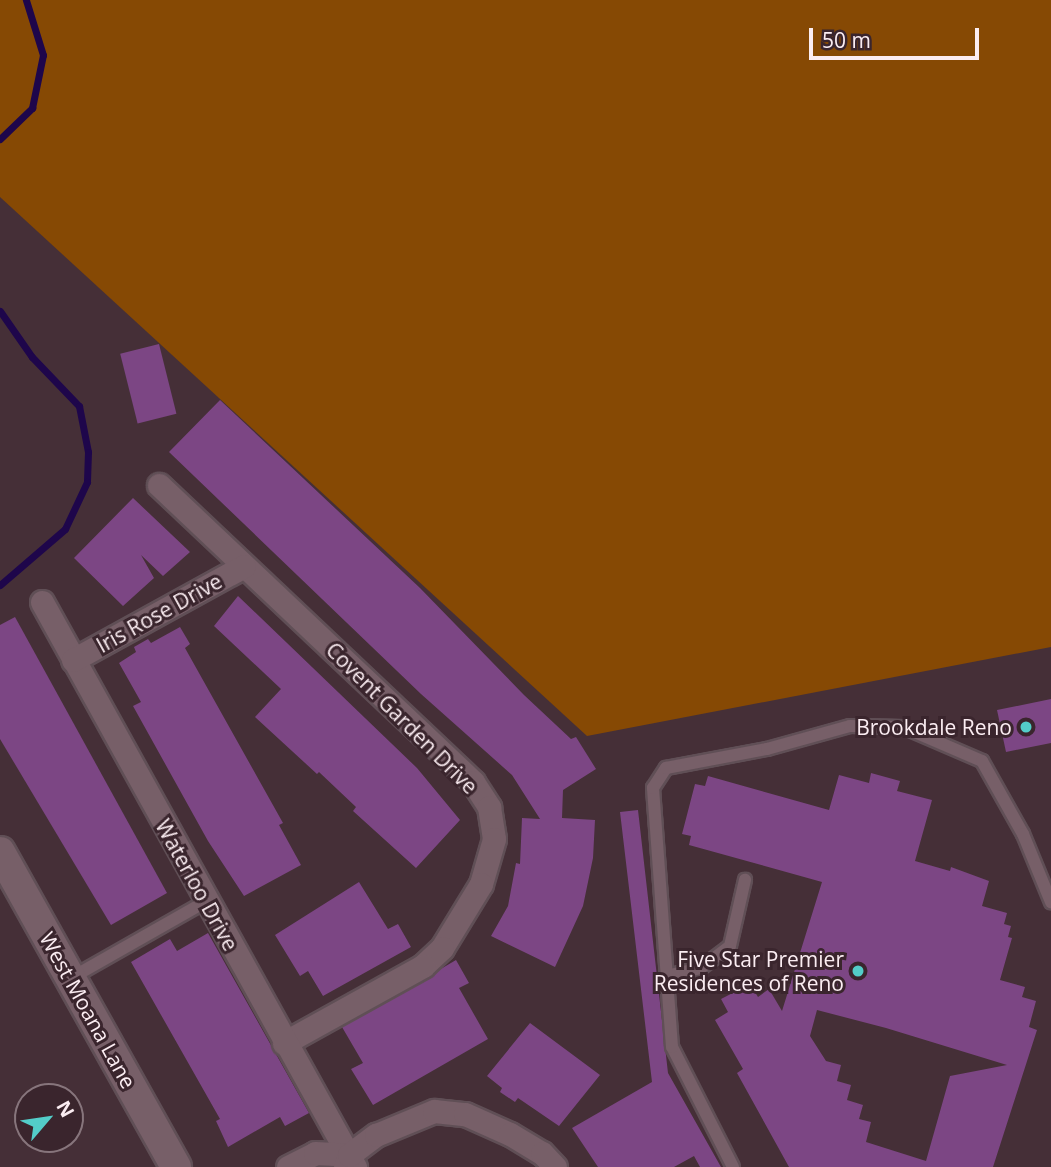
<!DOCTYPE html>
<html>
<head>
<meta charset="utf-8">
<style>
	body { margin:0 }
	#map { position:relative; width:1051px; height:1167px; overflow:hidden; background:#452f37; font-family:"Open Sans",sans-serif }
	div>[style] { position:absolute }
	.green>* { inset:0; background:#864904 }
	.stream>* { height:7px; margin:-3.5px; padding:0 3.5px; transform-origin:3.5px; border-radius:3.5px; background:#1e064b }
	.building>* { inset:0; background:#7c4684; transform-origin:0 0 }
	.roads { filter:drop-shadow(2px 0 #604f56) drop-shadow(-2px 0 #604f56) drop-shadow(0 2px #604f56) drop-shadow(0 -2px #604f56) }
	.service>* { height:12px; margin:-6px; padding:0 6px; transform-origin:6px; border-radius:6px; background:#775f68 }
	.minor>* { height:23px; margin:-11.5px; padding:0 11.5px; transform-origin:11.5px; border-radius:11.5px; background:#775f68 }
	.tertiary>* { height:30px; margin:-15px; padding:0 15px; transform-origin:15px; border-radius:15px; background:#775f68 }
	.dots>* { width:19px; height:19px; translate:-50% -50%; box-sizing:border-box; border:4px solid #3a252d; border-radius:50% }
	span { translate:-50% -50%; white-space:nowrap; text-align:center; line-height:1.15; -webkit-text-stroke:6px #3a252d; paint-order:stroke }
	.street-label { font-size:21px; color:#fbedf2 }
	.poi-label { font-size:21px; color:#fbedf2 }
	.right { translate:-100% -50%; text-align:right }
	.north { position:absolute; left:14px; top:1083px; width:70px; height:70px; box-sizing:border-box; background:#3a252d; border:2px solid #87757c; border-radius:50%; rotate:61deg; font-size:19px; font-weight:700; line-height:28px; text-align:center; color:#fbedf2 }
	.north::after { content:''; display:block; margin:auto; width:24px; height:32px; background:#53cdc9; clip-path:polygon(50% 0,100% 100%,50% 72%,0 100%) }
	.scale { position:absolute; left:809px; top:28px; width:170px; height:32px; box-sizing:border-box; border:4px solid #fbedf2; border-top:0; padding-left:9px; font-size:21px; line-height:24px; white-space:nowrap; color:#fbedf2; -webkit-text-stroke:5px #3a252d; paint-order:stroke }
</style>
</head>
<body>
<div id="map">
	<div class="green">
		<div style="clip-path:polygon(0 0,1051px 0,1051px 647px,587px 736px,0 197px)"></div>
	</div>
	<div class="stream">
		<div style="left:0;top:139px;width:45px;rotate:-44.1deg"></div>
		<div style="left:32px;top:108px;width:54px;rotate:-78.3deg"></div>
		<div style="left:43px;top:55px;width:58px;rotate:-107.2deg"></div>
		<div style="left:0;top:311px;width:56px;rotate:55.2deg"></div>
		<div style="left:32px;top:357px;width:68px;rotate:46.2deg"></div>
		<div style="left:79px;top:406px;width:47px;rotate:78.9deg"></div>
		<div style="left:88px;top:452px;width:30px;rotate:92deg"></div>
		<div style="left:87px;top:482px;width:52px;rotate:115.1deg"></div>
		<div style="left:65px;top:529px;width:86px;rotate:139.3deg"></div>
	</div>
	<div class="building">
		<div style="left:159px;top:344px;width:72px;height:40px;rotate:76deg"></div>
		<div style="clip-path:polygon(220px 400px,420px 588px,524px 695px,571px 739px,576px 737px,596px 769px,563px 790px,562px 818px,595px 820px,593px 858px,583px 906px,555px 967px,491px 936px,508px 906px,516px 863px,520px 864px,522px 818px,540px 819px,512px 775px,421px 694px,169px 452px)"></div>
		<div style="clip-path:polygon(133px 498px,190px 552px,163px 576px,141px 555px,154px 578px,123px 606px,74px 558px)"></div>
		<div style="clip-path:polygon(238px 596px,417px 768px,460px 820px,416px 868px,353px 811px,356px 807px,319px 772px,317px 774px,255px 717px,281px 689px,214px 626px)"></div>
		<div style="clip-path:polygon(15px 617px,167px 893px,111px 925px,0 739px,0 625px)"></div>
		<div style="clip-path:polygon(180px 627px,190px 644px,185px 648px,283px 823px,279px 825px,301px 865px,244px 896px,208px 841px,133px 706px,141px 702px,119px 663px,136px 652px,134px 647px,148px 639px,151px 643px)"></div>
		<div style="clip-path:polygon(1051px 699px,1051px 743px,1006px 752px,997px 710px)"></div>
		<div style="clip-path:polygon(evenodd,871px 773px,900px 781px,897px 791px,932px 800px,915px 861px,950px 871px,951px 867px,989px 881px,982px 906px,1007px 913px,1004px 924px,1011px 926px,1008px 937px,1012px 938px,1000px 980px,1025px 987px,1022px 997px,1036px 1001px,1029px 1027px,1037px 1030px,993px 1167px,789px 1167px,737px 1073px,743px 1069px,715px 1020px,728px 1012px,721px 999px,750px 984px,758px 997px,769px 989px,782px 1011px,822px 882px,689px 845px,691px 836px,682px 834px,695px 784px,705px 786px,708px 776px,829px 810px,839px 775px,869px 783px,871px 773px,817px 1010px,886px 1028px,1007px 1065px,950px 1076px,926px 1161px,866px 1142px,871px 1122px,859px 1119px,863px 1105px,847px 1100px,851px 1085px,837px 1081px,841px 1065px,826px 1061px,810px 1036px,817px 1010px)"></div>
		<div style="clip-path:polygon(638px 810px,668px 1073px,721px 1167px,700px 1167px,694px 1156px,674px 1167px,598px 1167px,572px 1128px,652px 1082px,620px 812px)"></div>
		<div style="clip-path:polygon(359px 882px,388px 929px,398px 924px,411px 947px,323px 996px,308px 971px,300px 976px,275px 935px)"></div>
		<div style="clip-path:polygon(208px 933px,309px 1113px,285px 1126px,280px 1117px,228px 1147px,216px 1121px,220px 1119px,131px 962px,170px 939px,177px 951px)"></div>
		<div style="clip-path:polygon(456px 960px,469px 983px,459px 988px,488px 1039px,373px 1105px,351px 1069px,363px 1063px,342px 1027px)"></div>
		<div style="clip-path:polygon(530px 1023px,600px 1075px,559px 1126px,518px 1098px,515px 1102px,500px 1092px,502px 1088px,487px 1076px)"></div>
	</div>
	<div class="roads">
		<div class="service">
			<div style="left:666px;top:976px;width:36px;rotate:-13deg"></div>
			<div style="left:701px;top:968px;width:36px;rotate:-37deg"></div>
			<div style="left:730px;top:946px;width:68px;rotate:-77.2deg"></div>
			<div style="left:71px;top:978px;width:154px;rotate:-29.6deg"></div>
			<div style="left:733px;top:1167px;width:135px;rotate:-116.9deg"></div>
			<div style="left:672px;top:1047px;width:260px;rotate:-94.2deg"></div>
			<div style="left:653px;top:788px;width:24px;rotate:-57deg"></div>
			<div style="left:666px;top:768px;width:103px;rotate:-10.7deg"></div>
			<div style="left:767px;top:749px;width:86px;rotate:-15.5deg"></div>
			<div style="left:850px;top:726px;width:53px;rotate:1.1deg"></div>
			<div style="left:903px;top:727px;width:86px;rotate:23.3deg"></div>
			<div style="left:982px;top:761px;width:84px;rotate:60.7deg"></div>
			<div style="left:1023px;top:834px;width:74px;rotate:67.6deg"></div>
		</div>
		<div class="minor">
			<div style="left:159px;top:485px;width:432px;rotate:43.4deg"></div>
			<div style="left:473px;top:782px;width:30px;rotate:57deg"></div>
			<div style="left:489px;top:807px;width:32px;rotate:81deg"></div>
			<div style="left:494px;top:839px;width:47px;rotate:106.1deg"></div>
			<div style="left:481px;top:884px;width:75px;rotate:121.4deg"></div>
			<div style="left:442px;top:948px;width:26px;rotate:137deg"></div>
			<div style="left:423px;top:966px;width:159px;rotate:151deg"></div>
			<div style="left:42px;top:602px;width:646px;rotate:61.01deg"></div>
			<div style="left:73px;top:660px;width:195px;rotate:-28.8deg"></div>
			<div style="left:288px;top:1167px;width:30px;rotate:-27deg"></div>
			<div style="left:315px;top:1153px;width:34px;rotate:3deg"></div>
			<div style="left:345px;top:1167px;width:13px;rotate:-72deg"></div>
			<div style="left:349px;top:1155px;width:34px;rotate:-37deg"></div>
			<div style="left:376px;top:1135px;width:63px;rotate:-22.5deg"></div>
			<div style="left:434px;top:1111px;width:31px;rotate:6deg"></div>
			<div style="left:465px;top:1114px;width:49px;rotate:24deg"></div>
			<div style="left:510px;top:1134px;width:37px;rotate:31deg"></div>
			<div style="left:542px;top:1153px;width:19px;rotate:47deg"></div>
		</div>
		<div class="tertiary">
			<div style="left:0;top:852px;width:361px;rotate:60.8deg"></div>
		</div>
	</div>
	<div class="dots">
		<div style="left:1026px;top:727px;background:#53cdc9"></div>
		<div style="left:858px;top:971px;background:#53cdc9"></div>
	</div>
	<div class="street-label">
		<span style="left:159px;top:613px;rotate:-29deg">Iris Rose Drive</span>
		<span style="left:402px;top:718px;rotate:45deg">Covent Garden Drive</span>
		<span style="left:197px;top:885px;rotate:61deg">Waterloo Drive</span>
		<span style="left:88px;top:1010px;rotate:61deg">West Moana Lane</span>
	</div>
	<div class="poi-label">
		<span class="right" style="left:1012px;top:727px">Brookdale Reno</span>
		<span class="right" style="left:844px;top:971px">Five Star Premier<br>Residences of Reno</span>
	</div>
	<div class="north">N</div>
	<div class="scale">50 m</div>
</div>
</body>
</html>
